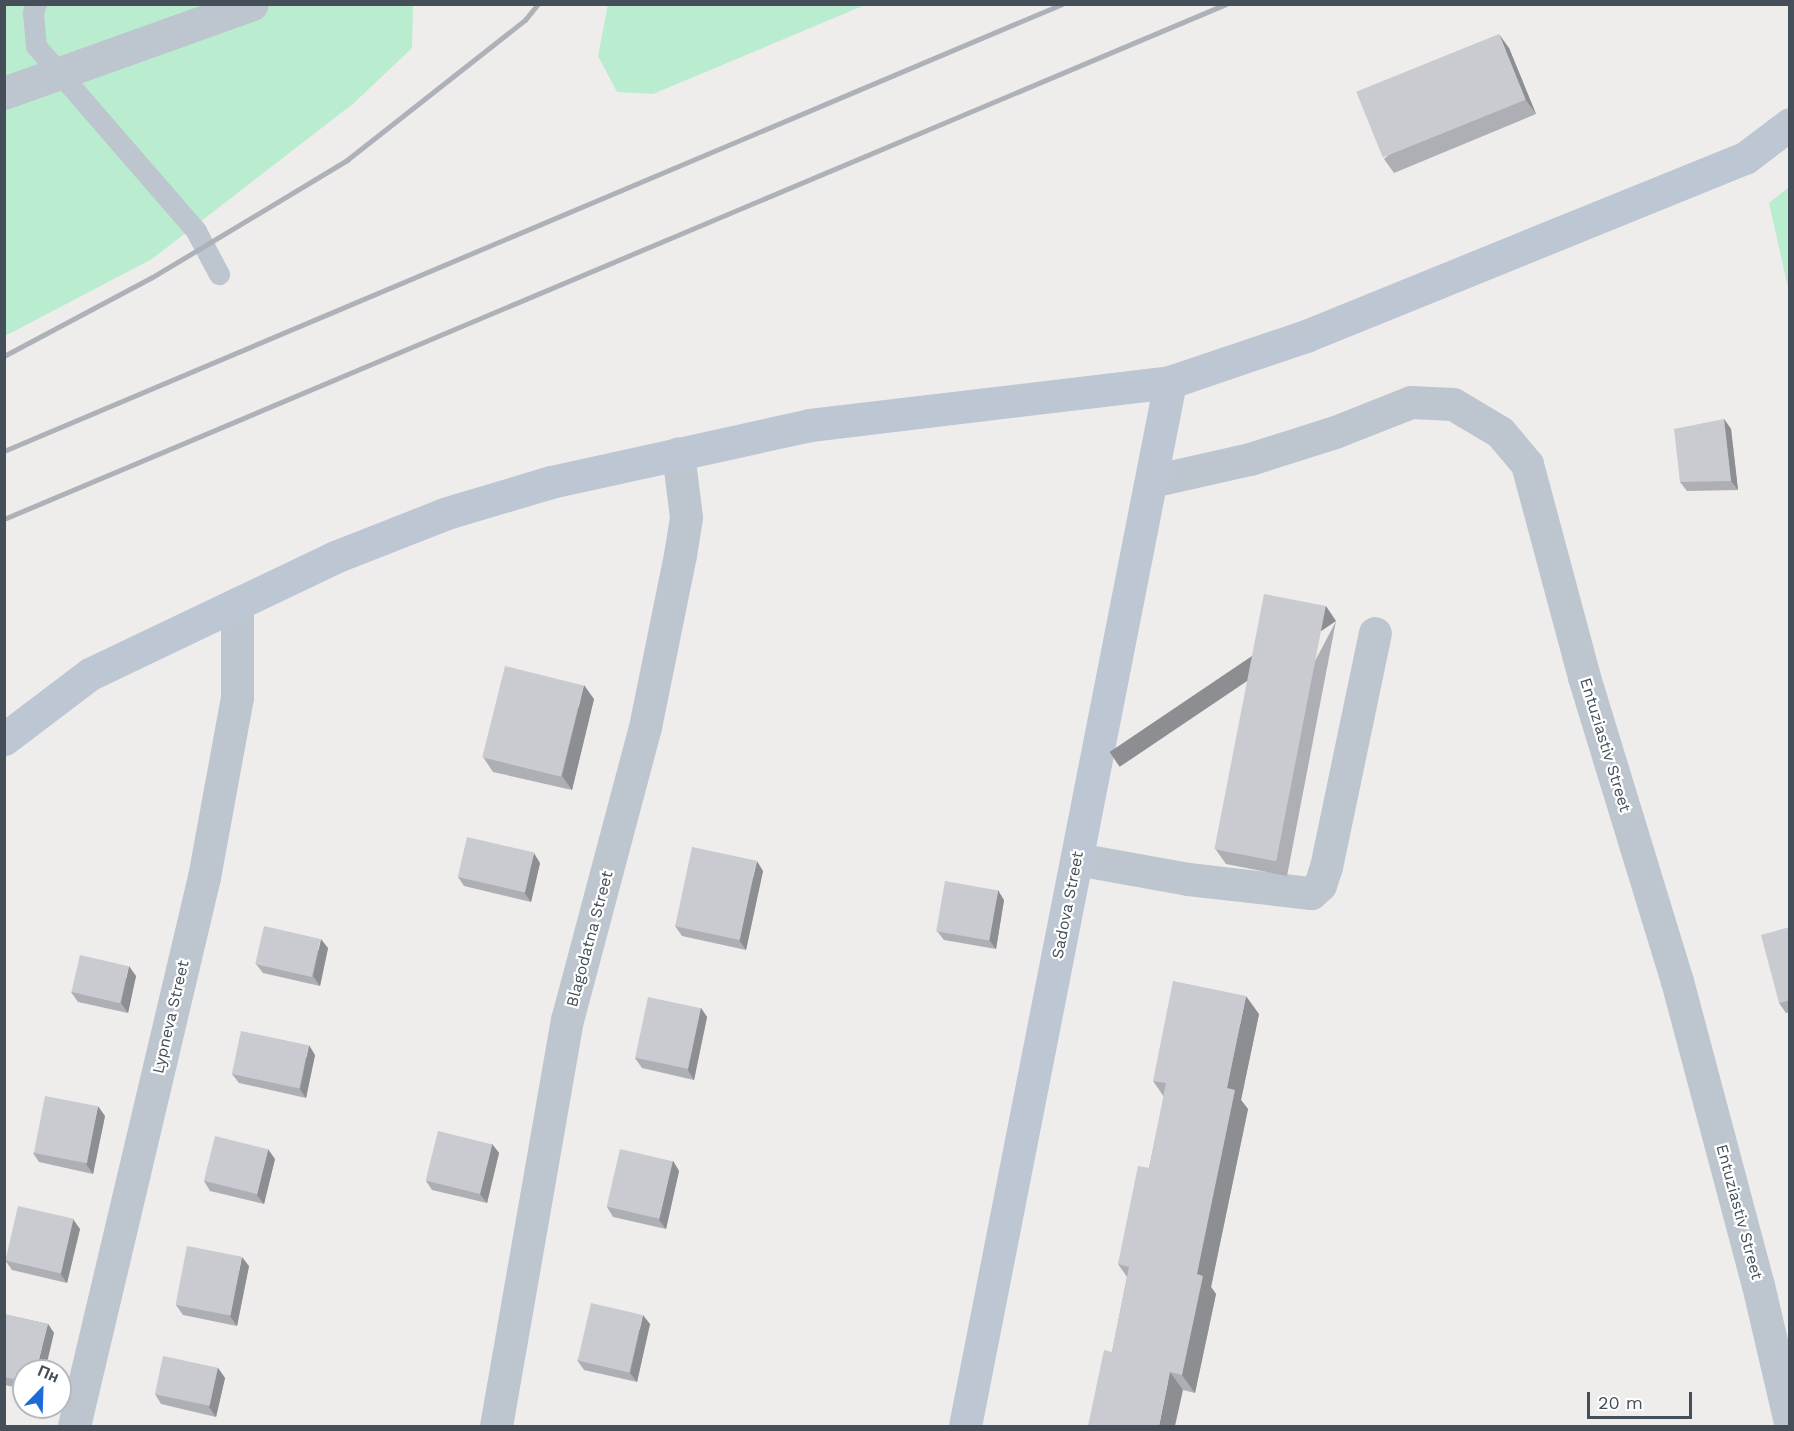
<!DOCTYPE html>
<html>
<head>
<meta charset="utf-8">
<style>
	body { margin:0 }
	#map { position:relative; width:1794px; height:1431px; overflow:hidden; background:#efecec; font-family:"Work Sans",sans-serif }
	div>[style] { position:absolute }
	.green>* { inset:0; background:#baedcf }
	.lane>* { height:21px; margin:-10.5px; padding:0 10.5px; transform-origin:10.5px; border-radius:10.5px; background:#bdc6ce }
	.street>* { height:33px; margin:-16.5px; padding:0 16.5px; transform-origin:16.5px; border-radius:16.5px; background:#bdc6ce }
	.secondary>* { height:33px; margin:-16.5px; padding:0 16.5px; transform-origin:16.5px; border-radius:16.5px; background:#bdc7d3 }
	.rail>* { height:4.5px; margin:-2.25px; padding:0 2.25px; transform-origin:2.25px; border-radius:2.25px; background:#aeb1b7 }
	.wall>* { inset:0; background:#adafb4 }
	.shaded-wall>* { inset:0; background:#8d8e92; transform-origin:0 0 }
	.building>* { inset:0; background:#c9cbd1; transform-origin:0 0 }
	span { translate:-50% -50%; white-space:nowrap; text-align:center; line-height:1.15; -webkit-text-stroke:4.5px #fff; paint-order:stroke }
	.street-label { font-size:16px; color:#454f59 }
	.frame { position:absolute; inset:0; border:6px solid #454f59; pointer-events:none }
	.north { position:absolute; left:12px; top:1359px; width:60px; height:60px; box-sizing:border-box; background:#fff; border:2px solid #b5b9bd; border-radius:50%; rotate:23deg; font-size:16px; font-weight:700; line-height:24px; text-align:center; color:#454f59 }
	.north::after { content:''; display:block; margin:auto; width:21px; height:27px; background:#1c6bd9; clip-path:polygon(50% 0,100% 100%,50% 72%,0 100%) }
	.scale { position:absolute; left:1587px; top:1392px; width:105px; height:27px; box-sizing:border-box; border:3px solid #454f59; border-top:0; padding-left:8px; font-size:18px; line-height:21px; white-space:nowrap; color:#454f59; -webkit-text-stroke:4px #fff; paint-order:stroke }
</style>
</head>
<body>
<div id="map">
	<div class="green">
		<div style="clip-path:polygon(608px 4px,865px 4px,865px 5px,653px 94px,617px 92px,598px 56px)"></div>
		<div style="clip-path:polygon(5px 5px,413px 5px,412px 48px,354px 103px,152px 259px,5px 336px)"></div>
		<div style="clip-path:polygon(1789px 187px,1789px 292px,1769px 203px)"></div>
	</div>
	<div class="lane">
		<div style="left:36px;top:4px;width:9px;rotate:111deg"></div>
		<div style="left:33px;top:12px;width:34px;rotate:85deg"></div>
		<div style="left:36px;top:46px;width:245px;rotate:49.1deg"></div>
		<div style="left:196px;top:231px;width:49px;rotate:61.9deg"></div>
	</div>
	<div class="street">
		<div style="left:4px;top:93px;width:263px;rotate:-19.7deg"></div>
		<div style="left:1152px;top:481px;width:100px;rotate:-12.7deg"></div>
		<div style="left:1250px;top:459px;width:89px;rotate:-17.6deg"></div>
		<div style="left:1335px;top:432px;width:82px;rotate:-21.5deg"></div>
		<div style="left:1411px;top:402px;width:42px;rotate:2.7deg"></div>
		<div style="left:1453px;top:404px;width:55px;rotate:30.8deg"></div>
		<div style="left:1500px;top:432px;width:42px;rotate:49.8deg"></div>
		<div style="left:1527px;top:464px;width:220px;rotate:75deg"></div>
		<div style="left:1584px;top:677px;width:318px;rotate:73deg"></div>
		<div style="left:1677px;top:981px;width:315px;rotate:75.1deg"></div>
		<div style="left:1758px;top:1285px;width:141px;rotate:76.9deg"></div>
		<div style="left:1077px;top:859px;width:113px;rotate:10.2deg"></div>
		<div style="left:1188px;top:879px;width:124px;rotate:6.5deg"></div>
		<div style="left:1311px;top:893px;width:12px;rotate:-42deg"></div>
		<div style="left:1320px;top:885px;width:19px;rotate:-72deg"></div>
		<div style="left:1326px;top:867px;width:239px;rotate:-78.2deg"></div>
		<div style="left:74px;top:1426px;width:564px;rotate:-76.68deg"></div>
		<div style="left:204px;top:877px;width:183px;rotate:-79.6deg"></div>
		<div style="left:237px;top:697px;width:93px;rotate:-90deg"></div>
		<div style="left:496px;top:1426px;width:412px;rotate:-80.1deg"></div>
		<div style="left:567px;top:1020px;width:303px;rotate:-75.1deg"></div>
		<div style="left:645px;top:727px;width:176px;rotate:-78.5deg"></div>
		<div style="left:680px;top:555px;width:38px;rotate:-81deg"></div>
		<div style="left:686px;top:517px;width:64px;rotate:-97.1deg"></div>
	</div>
	<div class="secondary">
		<div style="left:4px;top:739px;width:108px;rotate:-37.1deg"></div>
		<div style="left:90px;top:674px;width:272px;rotate:-25.5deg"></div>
		<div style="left:335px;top:557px;width:120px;rotate:-21.4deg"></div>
		<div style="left:447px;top:513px;width:109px;rotate:-16.6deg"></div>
		<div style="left:551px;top:482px;width:265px;rotate:-12.4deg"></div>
		<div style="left:810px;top:425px;width:363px;rotate:-6.8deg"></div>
		<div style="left:1170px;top:382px;width:144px;rotate:-18.7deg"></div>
		<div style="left:1306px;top:336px;width:474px;rotate:-22.1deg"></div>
		<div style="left:1745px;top:158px;width:56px;rotate:-37.1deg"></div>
		<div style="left:965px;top:1426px;width:1064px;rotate:-78.89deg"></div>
	</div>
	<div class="rail">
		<div style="left:4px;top:356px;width:166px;rotate:-28deg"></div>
		<div style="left:151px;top:278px;width:229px;rotate:-31deg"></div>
		<div style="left:347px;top:160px;width:226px;rotate:-38.2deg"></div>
		<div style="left:525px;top:20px;width:21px;rotate:-51deg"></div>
		<div style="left:4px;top:451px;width:1149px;rotate:-22.9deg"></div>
		<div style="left:4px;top:519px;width:1326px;rotate:-22.85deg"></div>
	</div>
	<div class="wall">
		<div style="clip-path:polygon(1509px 48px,1536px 114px,1394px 173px,1384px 159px)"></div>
		<div style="clip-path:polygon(1724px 419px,1731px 429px,1738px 490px,1687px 491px,1680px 482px)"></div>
		<div style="clip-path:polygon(1336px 621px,1287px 876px,1226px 864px,1216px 850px)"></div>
		<div style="clip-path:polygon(594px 699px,572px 790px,493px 772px,483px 757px)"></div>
		<div style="clip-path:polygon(540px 863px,531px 902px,464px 886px,458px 877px)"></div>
		<div style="clip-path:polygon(763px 871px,746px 950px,682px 936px,675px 926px)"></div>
		<div style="clip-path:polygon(1004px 900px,996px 949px,944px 940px,937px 931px)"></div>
		<div style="clip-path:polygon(1790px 927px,1790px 1012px,1786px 1013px,1779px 1003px)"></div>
		<div style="clip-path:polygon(328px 948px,320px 986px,263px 973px,256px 964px)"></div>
		<div style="clip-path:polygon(136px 976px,128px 1013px,78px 1002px,71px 992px)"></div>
		<div style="clip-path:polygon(701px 1008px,707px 1017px,694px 1080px,642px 1068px,635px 1058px)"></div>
		<div style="clip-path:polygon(1259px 1014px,1241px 1100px,1248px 1109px,1211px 1287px,1216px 1294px,1195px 1393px,1183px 1390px,1112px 1352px,1127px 1277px,1118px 1264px,1149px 1168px,1164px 1097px,1153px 1081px)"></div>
		<div style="clip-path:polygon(315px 1055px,306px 1098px,239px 1083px,232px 1074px)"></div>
		<div style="clip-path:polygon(105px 1116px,93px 1174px,39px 1162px,33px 1153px)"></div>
		<div style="clip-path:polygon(492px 1144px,499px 1153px,487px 1203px,432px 1190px,426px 1181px)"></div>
		<div style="clip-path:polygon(275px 1159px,264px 1204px,210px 1191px,204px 1181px)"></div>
		<div style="clip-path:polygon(673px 1161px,679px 1171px,666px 1229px,613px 1217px,607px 1207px)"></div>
		<div style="clip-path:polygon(80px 1229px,67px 1283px,12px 1270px,5px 1260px)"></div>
		<div style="clip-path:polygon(249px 1266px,237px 1326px,183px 1315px,176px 1305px)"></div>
		<div style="clip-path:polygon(4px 1314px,48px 1324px,54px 1333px,24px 1371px,24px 1389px,4px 1385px)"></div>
		<div style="clip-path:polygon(650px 1324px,637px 1382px,584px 1370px,577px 1360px)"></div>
		<div style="clip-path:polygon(218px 1368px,225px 1378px,216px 1417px,161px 1404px,155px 1394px)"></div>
	</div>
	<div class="shaded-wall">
		<div style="clip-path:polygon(1499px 34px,1509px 48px,1536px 114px,1526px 100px)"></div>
		<div style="clip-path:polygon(1724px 419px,1731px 429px,1738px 490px,1731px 481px)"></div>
		<div style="left:1326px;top:606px;width:18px;height:261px;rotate:56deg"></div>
		<div style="clip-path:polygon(584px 685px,594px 699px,572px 790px,562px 776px)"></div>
		<div style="clip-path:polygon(534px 853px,540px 863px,531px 902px,524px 892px)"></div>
		<div style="clip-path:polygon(757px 861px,763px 871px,746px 950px,739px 940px)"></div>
		<div style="clip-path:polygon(998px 890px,1004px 900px,996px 949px,989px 940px)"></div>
		<div style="clip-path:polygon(321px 939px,328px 948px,320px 986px,313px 976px)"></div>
		<div style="clip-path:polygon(129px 966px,136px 976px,128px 1013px,121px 1003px)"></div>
		<div style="clip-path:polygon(1246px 996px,1259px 1014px,1241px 1100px,1248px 1109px,1211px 1287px,1216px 1294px,1195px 1393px,1182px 1375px,1197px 1274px,1227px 1088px)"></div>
		<div style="clip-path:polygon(701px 1008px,707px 1017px,694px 1080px,688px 1070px)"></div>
		<div style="clip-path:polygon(309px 1045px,315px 1055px,306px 1098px,300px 1089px)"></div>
		<div style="clip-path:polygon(98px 1106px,105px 1116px,93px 1174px,86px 1164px)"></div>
		<div style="clip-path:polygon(492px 1144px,499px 1153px,487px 1203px,480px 1194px)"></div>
		<div style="clip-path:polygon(268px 1149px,275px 1159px,264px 1204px,257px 1195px)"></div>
		<div style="clip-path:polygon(673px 1161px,679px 1171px,666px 1229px,659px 1220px)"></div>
		<div style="clip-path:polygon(73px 1219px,80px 1229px,67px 1283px,60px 1273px)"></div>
		<div style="clip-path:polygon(242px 1257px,249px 1266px,237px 1326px,230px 1316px)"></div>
		<div style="clip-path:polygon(643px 1315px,650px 1324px,637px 1382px,630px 1373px)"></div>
		<div style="clip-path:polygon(48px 1324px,54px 1333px,45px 1371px,36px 1371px)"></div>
		<div style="clip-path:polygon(218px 1368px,225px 1378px,216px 1417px,209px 1407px)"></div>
		<div style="clip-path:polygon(1170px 1372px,1183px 1390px,1175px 1426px,1159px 1426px)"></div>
	</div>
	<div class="building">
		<div style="left:1499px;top:34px;width:71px;height:154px;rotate:68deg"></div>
		<div style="clip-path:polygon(1724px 419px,1731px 481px,1680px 482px,1674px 429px)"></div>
		<div style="left:1264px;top:594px;width:63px;height:260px;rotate:11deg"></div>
		<div style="left:505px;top:666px;width:81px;height:94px;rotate:14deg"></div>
		<div style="left:467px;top:837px;width:69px;height:41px;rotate:13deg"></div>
		<div style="left:692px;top:847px;width:66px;height:81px;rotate:12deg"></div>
		<div style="left:945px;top:881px;width:54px;height:51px;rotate:10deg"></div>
		<div style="left:264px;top:926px;width:58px;height:39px;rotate:13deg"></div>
		<div style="clip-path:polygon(1790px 927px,1790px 1000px,1779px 1003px,1761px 935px)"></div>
		<div style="left:80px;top:955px;width:50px;height:38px;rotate:13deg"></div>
		<div style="clip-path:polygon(1173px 981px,1246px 996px,1227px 1088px,1235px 1090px,1197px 1274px,1203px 1276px,1182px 1375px,1170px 1372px,1159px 1426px,1088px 1426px,1104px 1350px,1112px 1352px,1129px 1267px,1118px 1264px,1138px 1166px,1149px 1168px,1166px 1083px,1153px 1081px)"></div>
		<div style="left:648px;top:997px;width:54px;height:62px;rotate:12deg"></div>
		<div style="left:241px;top:1031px;width:69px;height:44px;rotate:12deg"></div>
		<div style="left:45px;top:1096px;width:54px;height:58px;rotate:11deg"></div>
		<div style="left:438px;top:1131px;width:56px;height:51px;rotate:14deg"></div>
		<div style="left:215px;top:1136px;width:55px;height:46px;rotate:14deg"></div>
		<div style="left:620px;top:1149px;width:54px;height:59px;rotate:13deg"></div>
		<div style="left:18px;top:1206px;width:57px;height:56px;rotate:13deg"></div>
		<div style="left:187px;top:1246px;width:56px;height:60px;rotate:11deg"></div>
		<div style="left:591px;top:1303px;width:53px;height:59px;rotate:13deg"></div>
		<div style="clip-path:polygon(4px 1314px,48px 1324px,36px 1371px,24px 1371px,24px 1381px,4px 1377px)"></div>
		<div style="left:163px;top:1356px;width:56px;height:39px;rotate:12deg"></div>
	</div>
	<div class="street-label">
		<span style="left:1605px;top:745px;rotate:73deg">Entuziastiv Street</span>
		<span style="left:1068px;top:905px;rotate:-79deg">Sadova Street</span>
		<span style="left:590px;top:939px;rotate:-75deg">Blagodatna Street</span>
		<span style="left:171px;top:1017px;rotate:-77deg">Lypneva Street</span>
		<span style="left:1739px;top:1212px;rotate:75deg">Entuziastiv Street</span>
	</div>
	<div class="frame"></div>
	<div class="north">Пн</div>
	<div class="scale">20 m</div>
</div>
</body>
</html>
